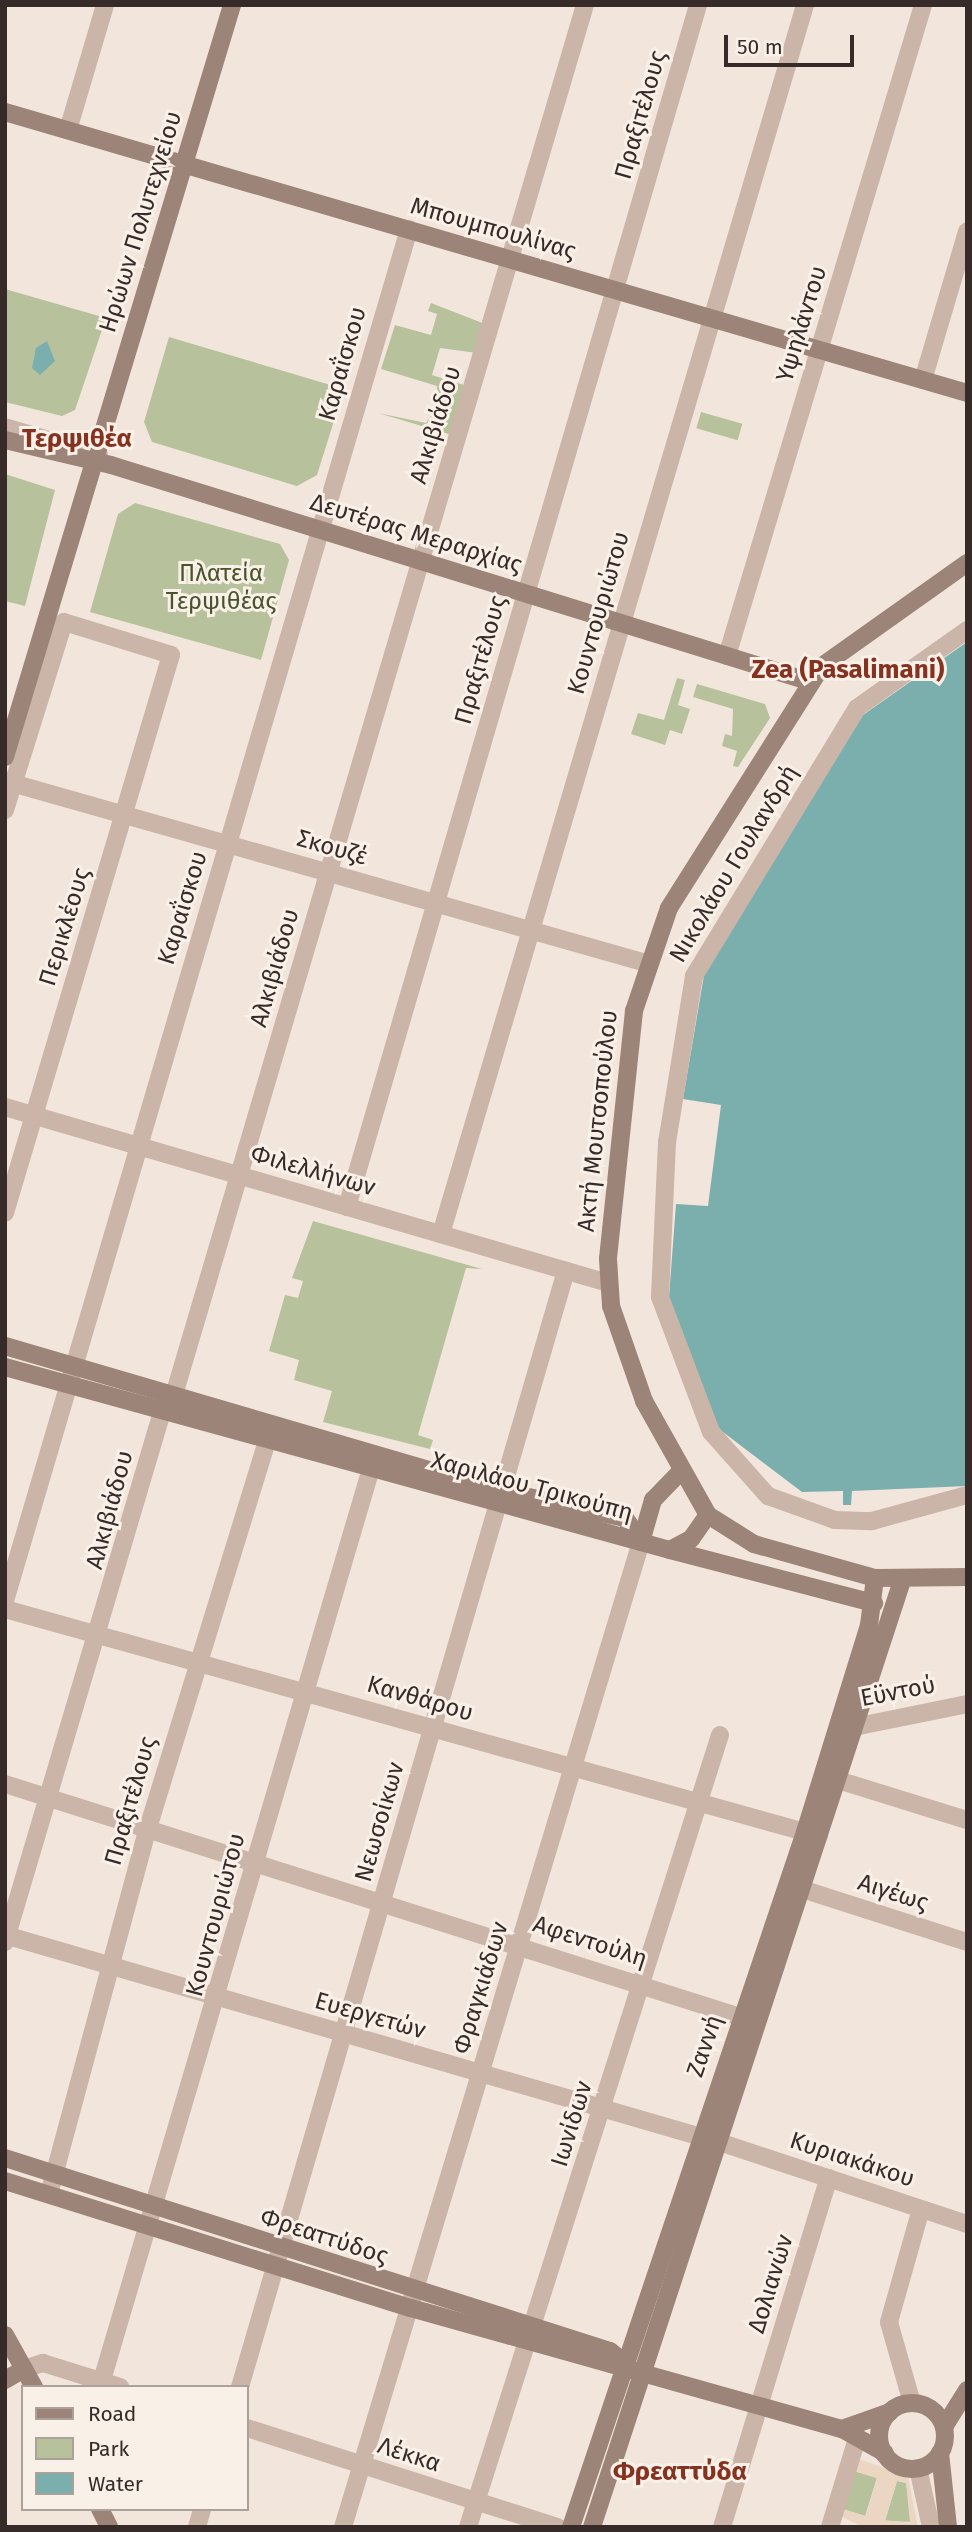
<!DOCTYPE html>
<html>
<head>
<meta charset="utf-8">
<style>
	body { margin:0 }
	#map { position:relative; width:972px; height:2532px; overflow:hidden; background:#f2e6dc; font-family:"Fira Sans",sans-serif }
	div>[style] { position:absolute }
	.green>* { inset:0; background:#b7c19c; transform-origin:0 0 }
	.plaza>* { inset:0; background:#ead6c3 }
	.water>* { inset:0; background:#7bafad }
	.street>* { height:18px; margin:-9px; padding:0 9px; transform-origin:9px; border-radius:9px; background:#cab5a8 }
	.secondary>* { height:18px; margin:-9px; padding:0 9px; transform-origin:9px; border-radius:9px; background:#9d8479 }
	.secondary>.ring { margin:-9px; padding:0; box-sizing:content-box; background:none; border:18px solid #9d8479; border-radius:50% }
	span { translate:-50% -50%; white-space:nowrap; text-align:center; line-height:1.15; -webkit-text-stroke:6px #f9f0e8; paint-order:stroke }
	.street-label { font-size:24px; color:#362b28 }
	.park-label { font-size:24px; color:#48552c }
	.neighbourhood-label { font-size:26px; color:#853221; font-weight:700 }
	.frame { position:absolute; inset:0; border:7px solid #362b28; pointer-events:none }
	.legend { position:absolute; left:21px; top:2385px; width:228px; height:126px; box-sizing:border-box; background:#f9f0e8; border:2px solid #aba19b; margin:0; padding:9px 12px; list-style:none; font-size:21px; color:#362b28 }
	.legend li { display:flex; align-items:center; gap:14px; height:35px }
	.legend b { width:35px; border:2px solid #aba19b }
	.scale { position:absolute; left:724px; top:35px; width:130px; height:32px; box-sizing:border-box; border:4px solid #362b28; border-top:0; padding-left:9px; font-size:21px; line-height:24px; white-space:nowrap; color:#362b28; -webkit-text-stroke:5px #f9f0e8; paint-order:stroke }
</style>
</head>
<body>
<div id="map">
	<div class="green">
		<div style="clip-path:polygon(5px 289px,106px 318px,75px 410px,62px 416px,5px 402px)"></div>
		<div style="clip-path:polygon(431px 303px,485px 324px,477px 353px,440px 348px,432px 375px,467px 386px,452px 435px,378px 413px,426px 423px,434px 411px,437px 386px,381px 369px,395px 325px,431px 335px,437px 314px,428px 311px)"></div>
		<div style="clip-path:polygon(169px 337px,344px 389px,317px 475px,297px 486px,152px 442px,144px 422px)"></div>
		<div style="left:701px;top:412px;width:43px;height:17px;rotate:16deg"></div>
		<div style="clip-path:polygon(5px 474px,55px 490px,25px 606px,5px 601px)"></div>
		<div style="clip-path:polygon(135px 503px,280px 544px,289px 560px,261px 660px,90px 612px,118px 514px)"></div>
		<div style="clip-path:polygon(677px 678px,685px 680px,678px 705px,690px 709px,682px 734px,670px 730px,665px 745px,631px 734px,638px 713px,664px 720px)"></div>
		<div style="clip-path:polygon(697px 684px,765px 704px,770px 718px,738px 767px,733px 766px,737px 751px,722px 746px,725px 734px,732px 736px,733px 709px,693px 697px)"></div>
		<div style="clip-path:polygon(313px 1221px,482px 1269px,466px 1268px,418px 1435px,433px 1440px,430px 1449px,323px 1422px,332px 1391px,294px 1380px,299px 1360px,269px 1351px,285px 1295px,298px 1298px,303px 1281px,292px 1278px)"></div>
		<div style="left:851px;top:2470px;width:27px;height:40px;rotate:17deg"></div>
		<div style="clip-path:polygon(897px 2481px,906px 2483px,914px 2522px,885px 2521px)"></div>
	</div>
	<div class="plaza">
		<div style="clip-path:polygon(evenodd,853px 2457px,908px 2476px,918px 2527px,863px 2527px,838px 2515px,853px 2457px,851px 2470px,877px 2478px,866px 2516px,840px 2508px,851px 2470px,853px 2457px,897px 2481px,906px 2483px,910px 2523px,885px 2520px,897px 2481px)"></div>
	</div>
	<div class="water">
		<div style="clip-path:polygon(47px 341px,55px 361px,40px 375px,32px 368px,36px 348px)"></div>
		<div style="clip-path:polygon(967px 642px,967px 1486px,852px 1491px,851px 1505px,843px 1505px,843px 1491px,802px 1492px,719px 1429px,669px 1297px,676px 1204px,708px 1206px,721px 1105px,683px 1099px,704px 975px,863px 715px)"></div>
	</div>
	<div class="street">
		<div style="left:68px;top:130px;width:130px;rotate:-73.5deg"></div>
		<div style="left:923px;top:380px;width:155px;rotate:-73.5deg"></div>
		<div style="left:5px;top:427px;width:98px;rotate:16.6deg"></div>
		<div style="left:967px;top:630px;width:135px;rotate:144.7deg"></div>
		<div style="left:857px;top:708px;width:314px;rotate:121.3deg"></div>
		<div style="left:694px;top:976px;width:168px;rotate:99.2deg"></div>
		<div style="left:667px;top:1142px;width:155px;rotate:92.6deg"></div>
		<div style="left:660px;top:1297px;width:144px;rotate:69.3deg"></div>
		<div style="left:711px;top:1432px;width:86px;rotate:48.3deg"></div>
		<div style="left:768px;top:1496px;width:71px;rotate:19.7deg"></div>
		<div style="left:835px;top:1520px;width:37px;rotate:2deg"></div>
		<div style="left:872px;top:1521px;width:98px;rotate:-15.3deg"></div>
		<div style="left:727px;top:656px;width:680px;rotate:-73.24deg"></div>
		<div style="left:5px;top:781px;width:666px;rotate:15.85deg"></div>
		<div style="left:5px;top:810px;width:197px;rotate:-72.6deg"></div>
		<div style="left:64px;top:622px;width:112px;rotate:17.1deg"></div>
		<div style="left:171px;top:655px;width:582px;rotate:106.57deg"></div>
		<div style="left:5px;top:1107px;width:628px;rotate:16.27deg"></div>
		<div style="left:347px;top:1207px;width:1252px;rotate:-73.72deg"></div>
		<div style="left:441px;top:1234px;width:1282px;rotate:-73.5deg"></div>
		<div style="left:5px;top:1601px;width:1430px;rotate:-73.59deg"></div>
		<div style="left:5px;top:1609px;width:845px;rotate:15.58deg"></div>
		<div style="left:843px;top:1723px;width:16px;rotate:11deg"></div>
		<div style="left:859px;top:1726px;width:110px;rotate:-11.5deg"></div>
		<div style="left:841px;top:1781px;width:132px;rotate:17.2deg"></div>
		<div style="left:5px;top:1784px;width:788px;rotate:17.58deg"></div>
		<div style="left:805px;top:1890px;width:170px;rotate:17.8deg"></div>
		<div style="left:5px;top:1935px;width:747px;rotate:16.18deg"></div>
		<div style="left:722px;top:2143px;width:258px;rotate:18.3deg"></div>
		<div style="left:5px;top:1942px;width:553px;rotate:-73.5deg"></div>
		<div style="left:162px;top:1412px;width:21px;rotate:-55deg"></div>
		<div style="left:174px;top:1395px;width:1449px;rotate:-73.53deg"></div>
		<div style="left:49px;top:2194px;width:379px;rotate:-74.9deg"></div>
		<div style="left:148px;top:1828px;width:422px;rotate:-72.9deg"></div>
		<div style="left:24px;top:2369px;width:20px;rotate:-18deg"></div>
		<div style="left:43px;top:2363px;width:81px;rotate:17.3deg"></div>
		<div style="left:100px;top:2387px;width:972px;rotate:-73.56deg"></div>
		<div style="left:240px;top:2387px;width:1163px;rotate:-73.72deg"></div>
		<div style="left:912px;top:2403px;width:84px;rotate:-105.9deg"></div>
		<div style="left:889px;top:2322px;width:117px;rotate:-74.2deg"></div>
		<div style="left:247px;top:2428px;width:326px;rotate:17.7deg"></div>
		<div style="left:918px;top:2468px;width:60px;rotate:77.6deg"></div>
		<div style="left:197px;top:2527px;width:19px;rotate:-74deg"></div>
		<div style="left:343px;top:2527px;width:1029px;rotate:-73.17deg"></div>
		<div style="left:468px;top:2527px;width:831px;rotate:-72.35deg"></div>
		<div style="left:722px;top:2527px;width:365px;rotate:-73deg"></div>
		<div style="left:830px;top:2527px;width:89px;rotate:-73deg"></div>
	</div>
	<div class="secondary">
		<div style="left:5px;top:112px;width:1002px;rotate:16.28deg"></div>
		<div style="left:5px;top:440px;width:109px;rotate:13.3deg"></div>
		<div style="left:111px;top:465px;width:733px;rotate:17.22deg"></div>
		<div style="left:967px;top:563px;width:178px;rotate:144.6deg"></div>
		<div style="left:822px;top:666px;width:286px;rotate:122.3deg"></div>
		<div style="left:669px;top:908px;width:109px;rotate:108.8deg"></div>
		<div style="left:634px;top:1011px;width:249px;rotate:96deg"></div>
		<div style="left:608px;top:1259px;width:47px;rotate:86.3deg"></div>
		<div style="left:611px;top:1306px;width:101px;rotate:70.8deg"></div>
		<div style="left:644px;top:1401px;width:131px;rotate:60.7deg"></div>
		<div style="left:708px;top:1515px;width:54px;rotate:32.2deg"></div>
		<div style="left:754px;top:1544px;width:126px;rotate:15.7deg"></div>
		<div style="left:875px;top:1578px;width:92px;rotate:-0.6deg"></div>
		<div style="left:5px;top:757px;width:786px;rotate:-73.2deg"></div>
		<div style="left:5px;top:1346px;width:517px;rotate:16.3deg"></div>
		<div style="left:501px;top:1491px;width:127px;rotate:12.3deg"></div>
		<div style="left:625px;top:1518px;width:25px;rotate:56deg"></div>
		<div style="left:5px;top:1367px;width:690px;rotate:15.39deg"></div>
		<div style="left:670px;top:1550px;width:24px;rotate:-28deg"></div>
		<div style="left:691px;top:1539px;width:29px;rotate:-55deg"></div>
		<div style="left:641px;top:1542px;width:44px;rotate:-74.1deg"></div>
		<div style="left:653px;top:1500px;width:37px;rotate:-46deg"></div>
		<div style="left:670px;top:1550px;width:211px;rotate:14.6deg"></div>
		<div style="left:5px;top:2158px;width:635px;rotate:17.69deg"></div>
		<div style="left:610px;top:2351px;width:21px;rotate:39deg"></div>
		<div style="left:5px;top:2181px;width:425px;rotate:17.4deg"></div>
		<div style="left:411px;top:2308px;width:448px;rotate:15.7deg"></div>
		<div style="left:842px;top:2429px;width:49px;rotate:29.2deg"></div>
		<div style="left:5px;top:2335px;width:60px;rotate:60.9deg"></div>
		<div style="left:5px;top:2380px;width:22px;rotate:-30deg"></div>
		<div class="ring" style="left:879px;top:2403px;width:48px;height:48px"></div>
		<div style="left:944px;top:2427px;width:44px;rotate:-58.1deg"></div>
		<div style="left:842px;top:2429px;width:51px;rotate:-19.5deg"></div>
		<div style="left:940px;top:2453px;width:74px;rotate:83.8deg"></div>
		<div style="left:100px;top:2509px;width:20px;rotate:63deg"></div>
		<div style="left:571px;top:2527px;width:733px;rotate:-71.39deg"></div>
		<div style="left:805px;top:1832px;width:217px;rotate:-72.8deg"></div>
		<div style="left:869px;top:1625px;width:47px;rotate:-82.7deg"></div>
		<div style="left:592px;top:2527px;width:995px;rotate:-71.86deg"></div>
	</div>
	<div class="street-label">
		<span style="left:641px;top:115px;rotate:-74deg">Πραξιτέλους</span>
		<span style="left:141px;top:222px;rotate:-73deg">Ηρώων Πολυτεχνείου</span>
		<span style="left:493px;top:229px;rotate:16deg">Μπουμπουλίνας</span>
		<span style="left:802px;top:324px;rotate:-73deg">Υψηλάντου</span>
		<span style="left:343px;top:364px;rotate:-74deg">Καραΐσκου</span>
		<span style="left:436px;top:425px;rotate:-73deg">Αλκιβιάδου</span>
		<span style="left:416px;top:534px;rotate:17deg">Δευτέρας Μεραρχίας</span>
		<span style="left:599px;top:613px;rotate:-74deg">Κουντουριώτου</span>
		<span style="left:481px;top:660px;rotate:-74deg">Πραξιτέλους</span>
		<span style="left:332px;top:848px;rotate:16deg">Σκουζέ</span>
		<span style="left:734px;top:864px;rotate:-59deg">Νικολάου Γουλανδρή</span>
		<span style="left:183px;top:908px;rotate:-73deg">Καραΐσκου</span>
		<span style="left:65px;top:927px;rotate:-73deg">Περικλέους</span>
		<span style="left:275px;top:968px;rotate:-74deg">Αλκιβιάδου</span>
		<span style="left:598px;top:1121px;rotate:-84deg">Ακτή Μουτσοπούλου</span>
		<span style="left:313px;top:1171px;rotate:16deg">Φιλελλήνων</span>
		<span style="left:532px;top:1487px;rotate:15deg">Χαριλάου Τρικούπη</span>
		<span style="left:110px;top:1510px;rotate:-75deg">Αλκιβιάδου</span>
		<span style="left:898px;top:1692px;rotate:-11deg">Εϋντού</span>
		<span style="left:420px;top:1699px;rotate:16deg">Κανθάρου</span>
		<span style="left:131px;top:1801px;rotate:-74deg">Πραξιτέλους</span>
		<span style="left:380px;top:1822px;rotate:-74deg">Νεωσοίκων</span>
		<span style="left:893px;top:1893px;rotate:18deg">Αιγέως</span>
		<span style="left:216px;top:1915px;rotate:-75deg">Κουντουριώτου</span>
		<span style="left:590px;top:1942px;rotate:18deg">Αφεντούλη</span>
		<span style="left:481px;top:1988px;rotate:-73deg">Φραγκιάδων</span>
		<span style="left:370px;top:2016px;rotate:16deg">Ευεργετών</span>
		<span style="left:705px;top:2046px;rotate:-71deg">Ζαννή</span>
		<span style="left:572px;top:2124px;rotate:-73deg">Ιωνίδων</span>
		<span style="left:852px;top:2160px;rotate:18deg">Κυριακάκου</span>
		<span style="left:324px;top:2237px;rotate:18deg">Φρεαττύδος</span>
		<span style="left:771px;top:2284px;rotate:-73deg">Δολιανών</span>
		<span style="left:409px;top:2455px;rotate:18deg">Λέκκα</span>
	</div>
	<div class="park-label">
		<span style="left:221px;top:588px">Πλατεία<br>Τερψιθέας</span>
	</div>
	<div class="neighbourhood-label">
		<span style="left:77px;top:439px">Τερψιθέα</span>
		<span style="left:848px;top:670px">Zea (Pasalimani)</span>
		<span style="left:680px;top:2472px">Φρεαττύδα</span>
	</div>
	<div class="frame"></div>
	<ul class="legend">
	<li><b style="height:9px;background:#9d8479"></b>Road</li>
	<li><b style="height:19px;background:#b7c19c"></b>Park</li>
	<li><b style="height:19px;background:#7bafad"></b>Water</li>
	</ul>
	<div class="scale">50 m</div>
</div>
</body>
</html>
